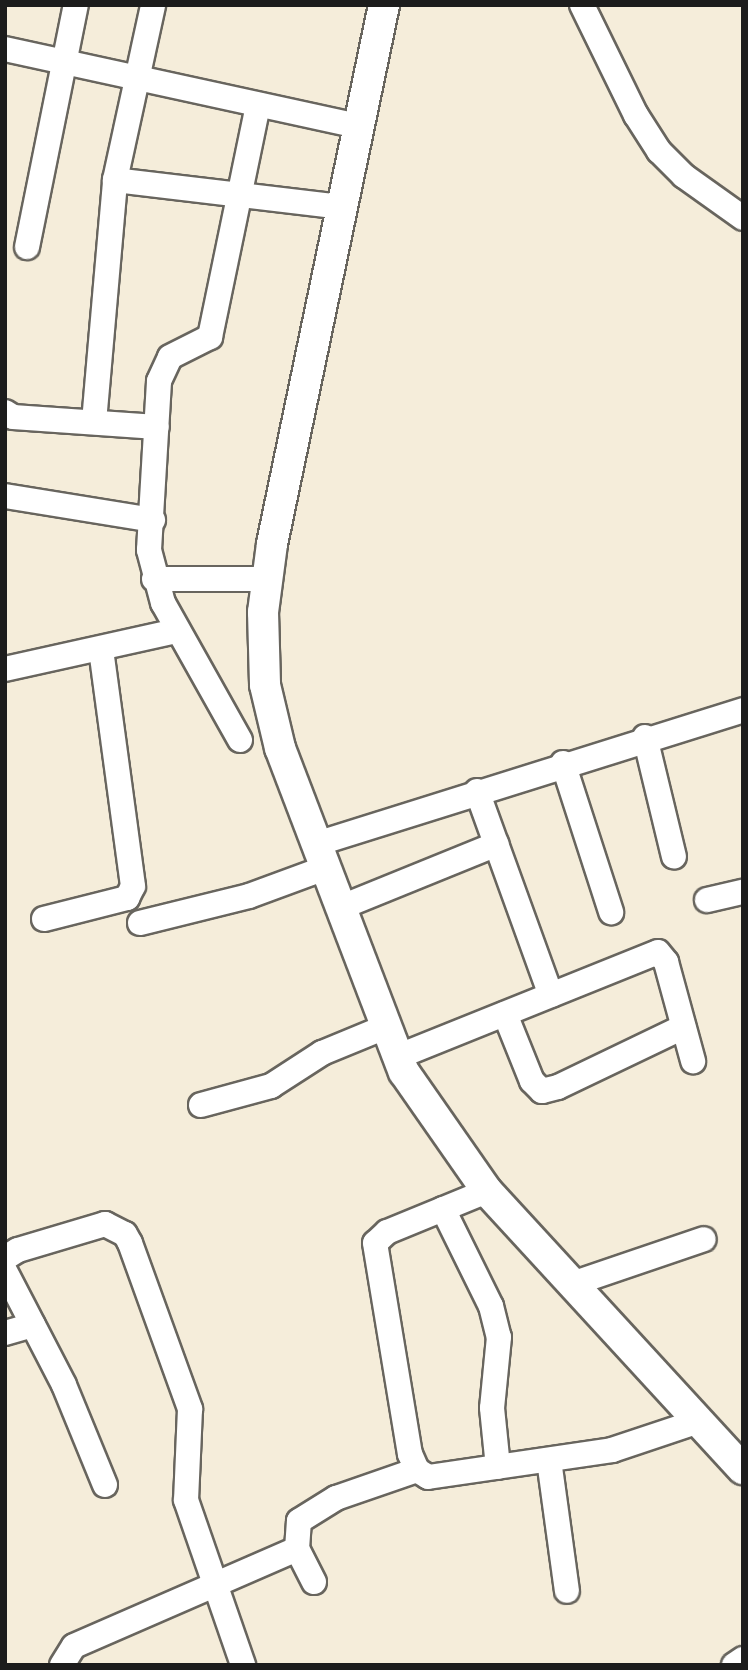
<!DOCTYPE html>
<html>
<head>
<meta charset="utf-8">
<style>
	body { margin:0 }
	#map { position:relative; width:748px; height:1670px; overflow:hidden; background:#f5edda; font-family:"Sorts Mill Goudy",serif }
	div>[style] { position:absolute }
	.roads { filter:drop-shadow(2px 0 #68655e) drop-shadow(-2px 0 #68655e) drop-shadow(0 2px #68655e) drop-shadow(0 -2px #68655e) }
	.minor>* { height:24px; margin:-12px; padding:0 12px; transform-origin:12px; border-radius:12px; background:#fff }
	.major>* { height:30px; margin:-15px; padding:0 15px; transform-origin:15px; border-radius:15px; background:#fff }
	span { translate:-50% -50%; white-space:nowrap; text-align:center; line-height:1.15; -webkit-text-stroke:5px #fff; paint-order:stroke }
	.frame { position:absolute; inset:0; border:7px solid #1c1c1c; pointer-events:none }
</style>
</head>
<body>
<div id="map">
	<div class="roads">
		<div class="minor">
			<div style="left:582px;top:5px;width:123px;rotate:63.9deg"></div>
			<div style="left:636px;top:115px;width:43px;rotate:57.4deg"></div>
			<div style="left:659px;top:151px;width:35px;rotate:45deg"></div>
			<div style="left:684px;top:176px;width:72px;rotate:35.4deg"></div>
			<div style="left:5px;top:49px;width:361px;rotate:12.3deg"></div>
			<div style="left:115px;top:180px;width:228px;rotate:6.8deg"></div>
			<div style="left:27px;top:247px;width:247px;rotate:-78.6deg"></div>
			<div style="left:5px;top:412px;width:9px;rotate:32deg"></div>
			<div style="left:13px;top:417px;width:144px;rotate:4deg"></div>
			<div style="left:94px;top:422px;width:243px;rotate:-85deg"></div>
			<div style="left:115px;top:180px;width:179px;rotate:-77.7deg"></div>
			<div style="left:5px;top:496px;width:150px;rotate:9.2deg"></div>
			<div style="left:154px;top:579px;width:113px"></div>
			<div style="left:5px;top:669px;width:176px;rotate:-12.5deg"></div>
			<div style="left:645px;top:737px;width:123px;rotate:76.4deg"></div>
			<div style="left:240px;top:740px;width:157px;rotate:-119.3deg"></div>
			<div style="left:163px;top:603px;width:55px;rotate:-104.8deg"></div>
			<div style="left:149px;top:550px;width:169px;rotate:-86.6deg"></div>
			<div style="left:159px;top:381px;width:26px;rotate:-65deg"></div>
			<div style="left:170px;top:357px;width:45px;rotate:-26.6deg"></div>
			<div style="left:210px;top:337px;width:237px;rotate:-78.3deg"></div>
			<div style="left:563px;top:763px;width:157px;rotate:72.1deg"></div>
			<div style="left:477px;top:791px;width:217px;rotate:70.1deg"></div>
			<div style="left:316px;top:844px;width:448px;rotate:-17.4deg"></div>
			<div style="left:707px;top:900px;width:37px;rotate:-13deg"></div>
			<div style="left:339px;top:908px;width:170px;rotate:-22.1deg"></div>
			<div style="left:44px;top:919px;width:86px;rotate:-14.2deg"></div>
			<div style="left:127px;top:898px;width:13px;rotate:-63deg"></div>
			<div style="left:133px;top:886px;width:239px;rotate:-97.7deg"></div>
			<div style="left:140px;top:923px;width:112px;rotate:-13.9deg"></div>
			<div style="left:249px;top:896px;width:81px;rotate:-20.2deg"></div>
			<div style="left:505px;top:1014px;width:72px;rotate:68.1deg"></div>
			<div style="left:532px;top:1081px;width:14px;rotate:45deg"></div>
			<div style="left:542px;top:1091px;width:16px;rotate:-14deg"></div>
			<div style="left:558px;top:1087px;width:139px;rotate:-25.6deg"></div>
			<div style="left:397px;top:1057px;width:281px;rotate:-21.9deg"></div>
			<div style="left:658px;top:952px;width:13px;rotate:51deg"></div>
			<div style="left:666px;top:962px;width:103px;rotate:74.7deg"></div>
			<div style="left:201px;top:1105px;width:73px;rotate:-15.2deg"></div>
			<div style="left:271px;top:1086px;width:61px;rotate:-32.9deg"></div>
			<div style="left:322px;top:1053px;width:68px;rotate:-22.4deg"></div>
			<div style="left:487px;top:1191px;width:108px;rotate:157.7deg"></div>
			<div style="left:387px;top:1232px;width:16px;rotate:137deg"></div>
			<div style="left:375px;top:1243px;width:214px;rotate:80.6deg"></div>
			<div style="left:410px;top:1454px;width:17px;rotate:66deg"></div>
			<div style="left:417px;top:1470px;width:13px;rotate:32deg"></div>
			<div style="left:428px;top:1477px;width:186px;rotate:-8.3deg"></div>
			<div style="left:612px;top:1450px;width:92px;rotate:-18.4deg"></div>
			<div style="left:443px;top:1209px;width:108px;rotate:63.7deg"></div>
			<div style="left:491px;top:1306px;width:32px;rotate:76deg"></div>
			<div style="left:499px;top:1337px;width:71px;rotate:95.6deg"></div>
			<div style="left:492px;top:1408px;width:59px;rotate:84.2deg"></div>
			<div style="left:5px;top:1258px;width:15px;rotate:-32deg"></div>
			<div style="left:18px;top:1250px;width:91px;rotate:-16.6deg"></div>
			<div style="left:105px;top:1224px;width:22px;rotate:27deg"></div>
			<div style="left:125px;top:1234px;width:10px;rotate:61deg"></div>
			<div style="left:130px;top:1243px;width:177px;rotate:70.1deg"></div>
			<div style="left:190px;top:1409px;width:91px;rotate:92.5deg"></div>
			<div style="left:186px;top:1500px;width:175px;rotate:70.9deg"></div>
			<div style="left:5px;top:1271px;width:128px;rotate:62.6deg"></div>
			<div style="left:64px;top:1385px;width:108px;rotate:67.7deg"></div>
			<div style="left:572px;top:1284px;width:139px;rotate:-18.8deg"></div>
			<div style="left:5px;top:1333px;width:29px;rotate:-16deg"></div>
			<div style="left:549px;top:1460px;width:132px;rotate:82.2deg"></div>
			<div style="left:314px;top:1582px;width:37px;rotate:-117deg"></div>
			<div style="left:297px;top:1549px;width:28px;rotate:-86deg"></div>
			<div style="left:299px;top:1521px;width:44px;rotate:-31.9deg"></div>
			<div style="left:336px;top:1498px;width:86px;rotate:-19.1deg"></div>
			<div style="left:62px;top:1665px;width:22px;rotate:-58deg"></div>
			<div style="left:74px;top:1646px;width:243px;rotate:-23.5deg"></div>
			<div style="left:734px;top:1665px;width:11px;rotate:-34deg"></div>
		</div>
		<div class="major">
			<div style="left:384px;top:5px;width:551px;rotate:101.74deg"></div>
			<div style="left:272px;top:544px;width:69px;rotate:97.5deg"></div>
			<div style="left:263px;top:612px;width:73px;rotate:88.4deg"></div>
			<div style="left:265px;top:685px;width:65px;rotate:76.6deg"></div>
			<div style="left:280px;top:748px;width:347px;rotate:69.1deg"></div>
			<div style="left:404px;top:1072px;width:145px;rotate:55.1deg"></div>
			<div style="left:487px;top:1191px;width:378px;rotate:47.4deg"></div>
		</div>
	</div>
	<div class="frame"></div>
</div>
</body>
</html>
